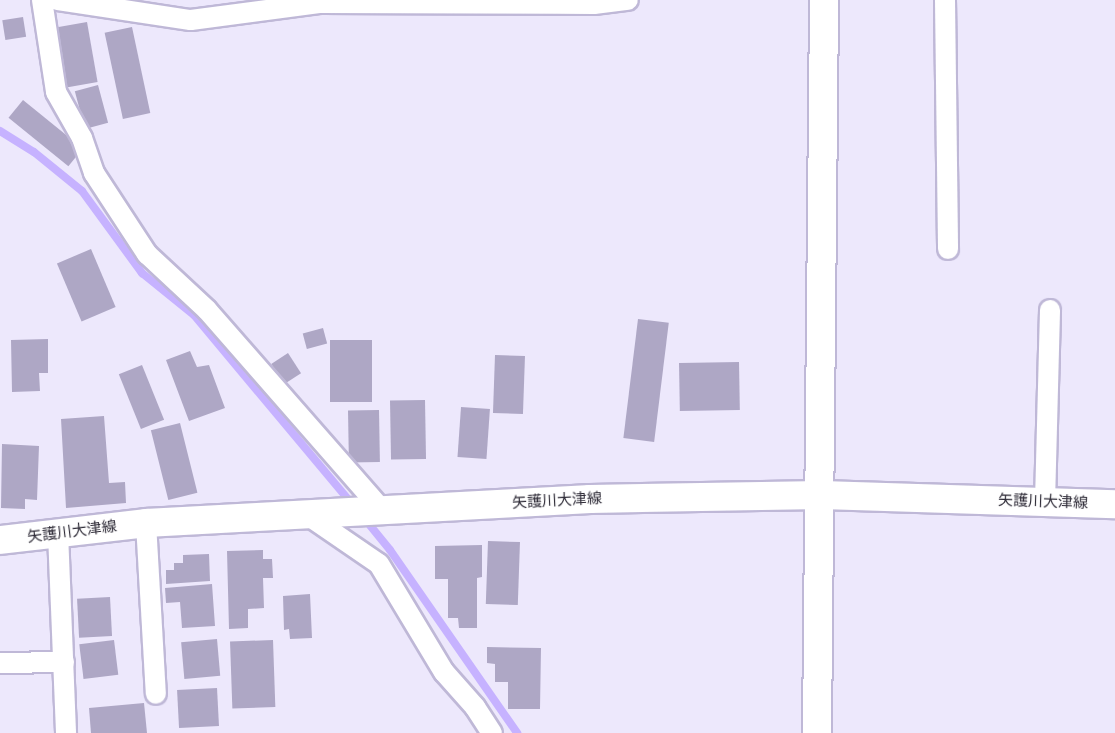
<!DOCTYPE html>
<html>
<head>
<meta charset="utf-8">
<style>
	body { margin:0 }
	#map { position:relative; width:1115px; height:733px; overflow:hidden; background:#ede8fc; font-family:"Source Sans 3","Noto Sans JP",sans-serif }
	div>[style] { position:absolute }
	.stream>* { height:8px; margin:-4px; padding:0 4px; transform-origin:4px; border-radius:4px; background:#c6b2ff }
	.building>* { inset:0; background:#aea7c5; transform-origin:0 0 }
	.roads { filter:drop-shadow(2px 0 #bfb8d7) drop-shadow(-2px 0 #bfb8d7) drop-shadow(0 2px #bfb8d7) drop-shadow(0 -2px #bfb8d7) }
	.street>* { height:20px; margin:-10px; padding:0 10px; transform-origin:10px; border-radius:10px; background:#fff }
	.secondary>* { height:28px; margin:-14px; padding:0 14px; transform-origin:14px; border-radius:14px; background:#fff }
	span { translate:-50% -50%; white-space:nowrap; text-align:center; line-height:1.15; -webkit-text-stroke:6px #fff; paint-order:stroke }
	.street-label { font-size:15px; color:#2e2b37 }
</style>
</head>
<body>
<div id="map">
	<div class="stream">
		<div style="left:0;top:131px;width:40px;rotate:32deg"></div>
		<div style="left:34px;top:152px;width:62px;rotate:39.1deg"></div>
		<div style="left:82px;top:191px;width:102px;rotate:53.8deg"></div>
		<div style="left:142px;top:273px;width:67px;rotate:38.9deg"></div>
		<div style="left:194px;top:315px;width:248px;rotate:50.1deg"></div>
		<div style="left:364px;top:518px;width:41px;rotate:50.9deg"></div>
		<div style="left:390px;top:550px;width:223px;rotate:55.2deg"></div>
	</div>
	<div class="building">
		<div style="left:23px;top:17px;width:20px;height:21px;rotate:81deg"></div>
		<div style="left:87px;top:22px;width:61px;height:36px;rotate:80deg"></div>
		<div style="left:132px;top:27px;width:88px;height:28px;rotate:78deg"></div>
		<div style="left:98px;top:85px;width:39px;height:24px;rotate:75deg"></div>
		<div style="left:23px;top:100px;width:77px;height:23px;rotate:39deg"></div>
		<div style="left:91px;top:249px;width:63px;height:37px;rotate:67deg"></div>
		<div style="left:638px;top:319px;width:31px;height:120px;rotate:7deg"></div>
		<div style="left:323px;top:328px;width:16px;height:21px;rotate:75deg"></div>
		<div style="clip-path:polygon(48px 339px,48px 373px,39px 373px,40px 391px,12px 392px,11px 340px)"></div>
		<div style="left:330px;top:340px;width:42px;height:62px"></div>
		<div style="clip-path:polygon(190px 351px,197px 367px,209px 365px,225px 408px,189px 421px,166px 360px)"></div>
		<div style="left:288px;top:353px;width:24px;height:20px;rotate:57deg"></div>
		<div style="left:495px;top:355px;width:30px;height:58px;rotate:2deg"></div>
		<div style="left:739px;top:362px;width:48px;height:60px;rotate:89deg"></div>
		<div style="left:142px;top:365px;width:59px;height:25px;rotate:68deg"></div>
		<div style="left:425px;top:400px;width:59px;height:35px;rotate:89deg"></div>
		<div style="left:461px;top:407px;width:29px;height:50px;rotate:4deg"></div>
		<div style="left:379px;top:410px;width:52px;height:31px;rotate:89deg"></div>
		<div style="clip-path:polygon(104px 416px,109px 483px,125px 482px,126px 503px,66px 508px,61px 419px)"></div>
		<div style="left:180px;top:423px;width:72px;height:30px;rotate:76deg"></div>
		<div style="clip-path:polygon(2px 444px,39px 446px,37px 500px,25px 499px,25px 509px,1px 508px)"></div>
		<div style="left:488px;top:541px;width:32px;height:63px;rotate:2deg"></div>
		<div style="clip-path:polygon(482px 545px,482px 577px,477px 578px,477px 628px,459px 628px,458px 618px,448px 618px,448px 579px,435px 579px,435px 546px)"></div>
		<div style="clip-path:polygon(263px 550px,263px 559px,272px 559px,273px 578px,263px 578px,264px 608px,248px 609px,248px 628px,229px 629px,227px 551px)"></div>
		<div style="clip-path:polygon(209px 554px,210px 581px,166px 584px,166px 570px,174px 570px,174px 563px,183px 563px,183px 555px)"></div>
		<div style="clip-path:polygon(212px 584px,215px 626px,182px 628px,180px 602px,166px 603px,165px 588px)"></div>
		<div style="clip-path:polygon(310px 594px,312px 638px,290px 639px,289px 629px,284px 630px,283px 596px)"></div>
		<div style="left:110px;top:597px;width:39px;height:33px;rotate:87deg"></div>
		<div style="left:217px;top:639px;width:37px;height:36px;rotate:85deg"></div>
		<div style="left:114px;top:640px;width:35px;height:35px;rotate:83deg"></div>
		<div style="left:273px;top:640px;width:67px;height:43px;rotate:88deg"></div>
		<div style="clip-path:polygon(487px 647px,541px 648px,540px 709px,508px 709px,508px 682px,495px 682px,495px 664px,487px 663px)"></div>
		<div style="left:217px;top:688px;width:38px;height:40px;rotate:87deg"></div>
		<div style="clip-path:polygon(144px 703px,147px 733px,91px 733px,89px 708px)"></div>
	</div>
	<div class="roads">
		<div class="street">
			<div style="left:42px;top:0;width:93px;rotate:81.3deg"></div>
			<div style="left:56px;top:92px;width:53px;rotate:60.5deg"></div>
			<div style="left:82px;top:138px;width:37px;rotate:71deg"></div>
			<div style="left:94px;top:173px;width:97px;rotate:56.8deg"></div>
			<div style="left:147px;top:254px;width:82px;rotate:43deg"></div>
			<div style="left:207px;top:310px;width:266px;rotate:48.8deg"></div>
			<div style="left:58px;top:0;width:134px;rotate:8.6deg"></div>
			<div style="left:191px;top:20px;width:131px;rotate:-7.5deg"></div>
			<div style="left:321px;top:3px;width:273px;rotate:0.2deg"></div>
			<div style="left:594px;top:4px;width:34px;rotate:-7deg"></div>
			<div style="left:945px;top:0;width:249px;rotate:89.3deg"></div>
			<div style="left:1045px;top:502px;width:192px;rotate:-88.5deg"></div>
			<div style="left:306px;top:514px;width:88px;rotate:34.4deg"></div>
			<div style="left:379px;top:564px;width:126px;rotate:59deg"></div>
			<div style="left:444px;top:672px;width:47px;rotate:48.5deg"></div>
			<div style="left:475px;top:707px;width:31px;rotate:57deg"></div>
			<div style="left:146px;top:523px;width:171px;rotate:86.7deg"></div>
			<div style="left:58px;top:533px;width:200px;rotate:87.7deg"></div>
			<div style="left:0;top:663px;width:64px;rotate:-0.9deg"></div>
		</div>
		<div class="secondary">
			<div style="left:0;top:540px;width:147px;rotate:-6.6deg"></div>
			<div style="left:146px;top:523px;width:445px;rotate:-3.1deg"></div>
			<div style="left:590px;top:499px;width:232px;rotate:-1deg"></div>
			<div style="left:822px;top:495px;width:293px;rotate:1.8deg"></div>
			<div style="left:817px;top:733px;width:733px;rotate:-89.45deg"></div>
		</div>
	</div>
	<div class="street-label">
		<span style="left:557px;top:501px;rotate:-3deg">矢護川大津線</span>
		<span style="left:1043px;top:502px;rotate:2deg">矢護川大津線</span>
		<span style="left:72px;top:532px;rotate:-7deg">矢護川大津線</span>
	</div>
</div>
</body>
</html>
